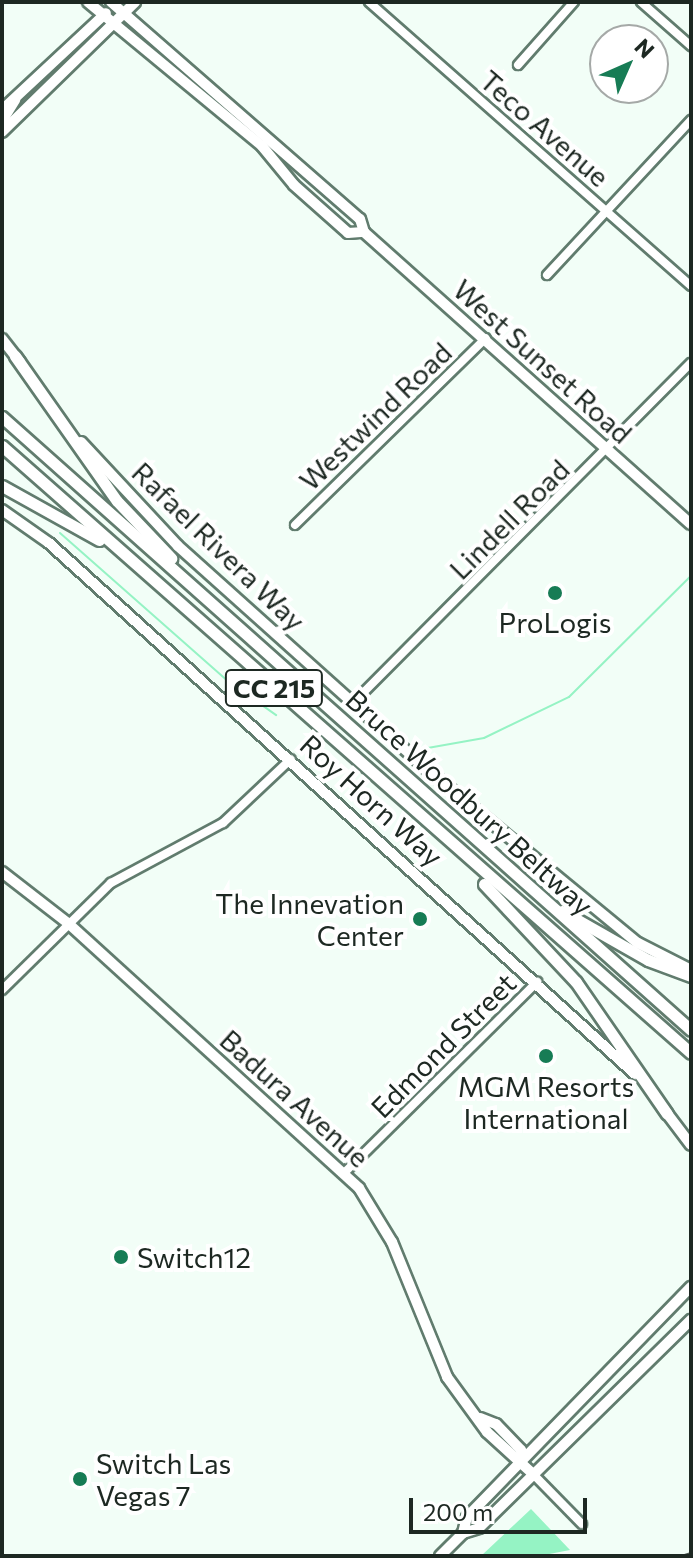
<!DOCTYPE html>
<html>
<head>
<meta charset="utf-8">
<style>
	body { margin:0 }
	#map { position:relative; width:693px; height:1558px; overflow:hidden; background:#f2fef7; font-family:Commissioner,sans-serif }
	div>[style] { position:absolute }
	.water>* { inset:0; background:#95f3c4 }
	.stream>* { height:2px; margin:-1px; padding:0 1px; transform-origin:1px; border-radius:1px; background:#95f3c4 }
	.roads { filter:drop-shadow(2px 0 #617c6e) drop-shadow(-2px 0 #617c6e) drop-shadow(0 2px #617c6e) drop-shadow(0 -2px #617c6e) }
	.minor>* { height:8px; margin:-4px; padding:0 4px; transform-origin:4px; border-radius:4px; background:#fff }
	.major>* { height:10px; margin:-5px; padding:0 5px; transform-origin:5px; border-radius:5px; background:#fff }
	.highway>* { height:11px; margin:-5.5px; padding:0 5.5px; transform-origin:5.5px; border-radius:5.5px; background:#fff }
	.rail>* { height:5px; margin-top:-2.5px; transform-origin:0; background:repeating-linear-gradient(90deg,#fff 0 6px,#4a554f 0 12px); box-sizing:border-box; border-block:2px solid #4a554f }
	.dots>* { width:22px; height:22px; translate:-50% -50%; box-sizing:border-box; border:4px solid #fff; border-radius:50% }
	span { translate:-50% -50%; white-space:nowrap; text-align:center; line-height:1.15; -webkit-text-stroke:8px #fff; paint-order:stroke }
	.shield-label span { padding:2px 6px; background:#fff; border:2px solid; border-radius:6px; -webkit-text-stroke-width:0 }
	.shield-label { font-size:26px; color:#1d2822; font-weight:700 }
	.street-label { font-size:28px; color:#1d2822 }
	.poi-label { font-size:28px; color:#1d2822 }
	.right { translate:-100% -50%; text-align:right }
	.left { translate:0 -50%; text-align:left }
	.frame { position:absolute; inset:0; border:4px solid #1d2822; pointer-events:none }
	.north { position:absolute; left:589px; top:24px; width:80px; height:80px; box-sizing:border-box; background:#fff; border:2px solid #a5a9a7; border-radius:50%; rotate:45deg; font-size:22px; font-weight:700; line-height:32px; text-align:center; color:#1d2822 }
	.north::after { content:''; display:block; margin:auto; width:28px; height:36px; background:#177c55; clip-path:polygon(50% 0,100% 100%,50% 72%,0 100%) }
	.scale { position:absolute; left:409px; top:1498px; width:178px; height:36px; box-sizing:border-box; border:4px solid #1d2822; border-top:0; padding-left:10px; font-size:24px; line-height:28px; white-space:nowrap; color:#1d2822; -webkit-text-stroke:6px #fff; paint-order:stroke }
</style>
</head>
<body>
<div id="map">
	<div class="water">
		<div style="clip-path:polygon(531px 1509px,570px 1550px,539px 1556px,481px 1556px)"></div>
	</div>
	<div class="stream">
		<div style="left:60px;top:533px;width:224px;rotate:41.4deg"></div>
		<div style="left:228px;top:681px;width:59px;rotate:35.3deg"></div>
		<div style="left:422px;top:749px;width:63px;rotate:-10.1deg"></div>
		<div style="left:484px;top:738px;width:94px;rotate:-25.8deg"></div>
		<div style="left:569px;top:697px;width:172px;rotate:-44.8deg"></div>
	</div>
	<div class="roads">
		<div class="minor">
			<div style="left:369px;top:2px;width:429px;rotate:41.4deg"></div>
			<div style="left:641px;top:2px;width:67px;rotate:41.3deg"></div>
			<div style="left:518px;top:65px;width:84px;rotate:-48.4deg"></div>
			<div style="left:547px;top:275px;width:212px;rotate:-47.1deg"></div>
			<div style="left:295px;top:525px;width:267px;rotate:-44.4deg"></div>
			<div style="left:353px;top:703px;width:479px;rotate:-45.2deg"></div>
			<div style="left:2px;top:990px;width:153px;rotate:-44.5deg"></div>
			<div style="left:111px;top:883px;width:127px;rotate:-28.2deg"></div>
			<div style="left:223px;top:823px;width:93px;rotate:-43.3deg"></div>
			<div style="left:344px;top:1173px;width:272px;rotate:-44.7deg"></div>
			<div style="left:533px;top:1474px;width:70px;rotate:45.6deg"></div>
		</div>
		<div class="major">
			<div style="left:88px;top:2px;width:226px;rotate:39.6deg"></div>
			<div style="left:262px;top:146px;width:50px;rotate:50.6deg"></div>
			<div style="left:294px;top:185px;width:72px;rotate:41.6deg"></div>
			<div style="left:348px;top:233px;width:16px;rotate:-4deg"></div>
			<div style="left:111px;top:2px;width:330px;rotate:41.1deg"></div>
			<div style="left:360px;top:219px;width:14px;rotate:73deg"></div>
			<div style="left:364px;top:232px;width:438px;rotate:41.8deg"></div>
			<div style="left:2px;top:110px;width:142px;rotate:-43deg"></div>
			<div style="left:2px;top:121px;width:25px;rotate:-58deg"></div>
			<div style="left:2px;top:132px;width:186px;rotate:-44.3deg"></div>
			<div style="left:2px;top:339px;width:29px;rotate:52deg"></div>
			<div style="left:81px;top:442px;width:142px;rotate:47deg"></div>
			<div style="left:178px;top:546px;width:337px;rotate:41.9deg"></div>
			<div style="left:429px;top:771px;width:271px;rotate:39.5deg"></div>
			<div style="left:638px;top:943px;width:59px;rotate:27deg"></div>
			<div style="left:2px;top:510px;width:57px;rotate:35.1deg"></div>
			<div style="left:49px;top:543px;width:791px;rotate:42.18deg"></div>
			<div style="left:2px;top:872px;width:85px;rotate:37.8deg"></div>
			<div style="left:69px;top:924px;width:392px;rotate:42.3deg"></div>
			<div style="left:359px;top:1188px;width:63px;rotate:58.6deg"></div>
			<div style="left:392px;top:1242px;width:146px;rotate:67.8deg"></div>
			<div style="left:447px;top:1377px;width:68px;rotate:54deg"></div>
			<div style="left:487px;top:1432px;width:62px;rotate:42.4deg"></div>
			<div style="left:663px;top:1108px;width:46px;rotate:52.9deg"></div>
			<div style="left:480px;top:1418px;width:17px;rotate:21deg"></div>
			<div style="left:496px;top:1424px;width:36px;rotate:46deg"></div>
			<div style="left:521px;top:1450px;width:13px;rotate:86deg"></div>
			<div style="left:463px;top:1533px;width:16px;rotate:-76deg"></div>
			<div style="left:467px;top:1517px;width:321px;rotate:-45.8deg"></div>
			<div style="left:440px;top:1556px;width:33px;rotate:-45deg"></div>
			<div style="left:463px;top:1533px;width:17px;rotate:-17deg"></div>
			<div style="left:479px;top:1528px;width:297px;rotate:-44.5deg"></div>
		</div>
		<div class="highway">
			<div style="left:15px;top:356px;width:177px;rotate:54.9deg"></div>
			<div style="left:117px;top:501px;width:79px;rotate:46.5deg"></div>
			<div style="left:2px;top:417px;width:922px;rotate:41.66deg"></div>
			<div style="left:2px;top:446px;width:918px;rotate:41.38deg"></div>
			<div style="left:2px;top:486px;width:111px;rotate:29.1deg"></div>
			<div style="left:484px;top:884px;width:134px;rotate:46.8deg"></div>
			<div style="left:576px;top:982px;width:160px;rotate:55.4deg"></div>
			<div style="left:562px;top:911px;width:99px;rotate:29.7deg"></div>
			<div style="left:648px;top:960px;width:46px;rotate:20.4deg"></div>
		</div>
	</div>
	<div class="rail">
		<div style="left:685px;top:1556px;width:6px;rotate:-18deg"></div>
	</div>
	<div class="dots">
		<div style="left:555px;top:593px;background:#177c55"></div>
		<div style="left:420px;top:919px;background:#177c55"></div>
		<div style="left:546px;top:1056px;background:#177c55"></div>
		<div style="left:121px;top:1257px;background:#177c55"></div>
		<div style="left:80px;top:1479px;background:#177c55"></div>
	</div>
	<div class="shield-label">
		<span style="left:274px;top:688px">CC 215</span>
	</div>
	<div class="street-label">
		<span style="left:545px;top:128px;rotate:41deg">Teco Avenue</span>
		<span style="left:543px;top:361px;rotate:42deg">West Sunset Road</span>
		<span style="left:375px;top:416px;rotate:-44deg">Westwind Road</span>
		<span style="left:509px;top:519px;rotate:-45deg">Lindell Road</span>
		<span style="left:219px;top:546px;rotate:44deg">Rafael Rivera Way</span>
		<span style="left:372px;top:800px;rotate:42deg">Roy Horn Way</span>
		<span style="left:470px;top:802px;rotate:42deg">Bruce Woodbury Beltway</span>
		<span style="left:443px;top:1045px;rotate:-45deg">Edmond Street</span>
		<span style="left:295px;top:1098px;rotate:42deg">Badura Avenue</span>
	</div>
	<div class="poi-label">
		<span style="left:555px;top:622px">ProLogis</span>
		<span class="right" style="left:404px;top:919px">The Innevation<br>Center</span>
		<span style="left:546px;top:1102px">MGM Resorts<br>International</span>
		<span class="left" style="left:137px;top:1257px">Switch12</span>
		<span class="left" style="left:96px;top:1479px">Switch Las<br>Vegas 7</span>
	</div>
	<div class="frame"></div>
	<div class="north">N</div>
	<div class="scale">200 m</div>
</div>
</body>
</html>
